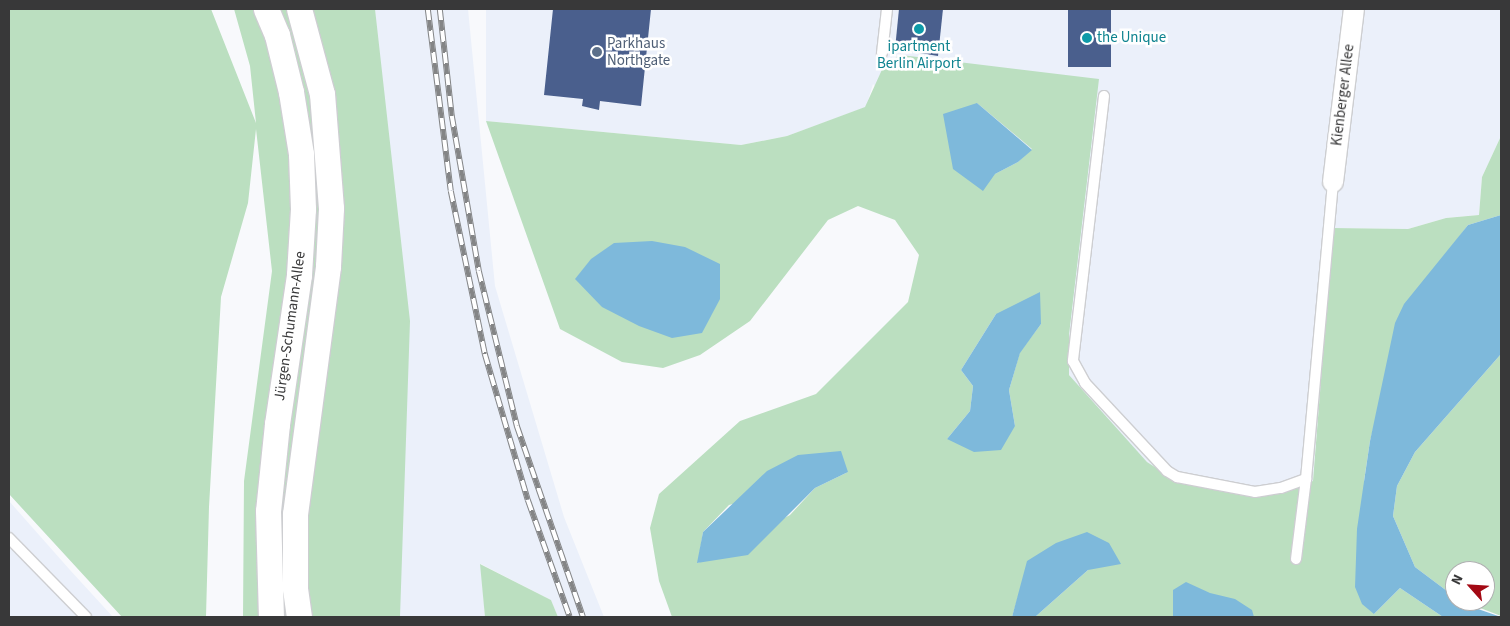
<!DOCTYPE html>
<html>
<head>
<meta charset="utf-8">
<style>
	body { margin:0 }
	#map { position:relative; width:1510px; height:626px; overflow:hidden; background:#f8f9fc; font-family:"Source Sans 3",sans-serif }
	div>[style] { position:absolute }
	.built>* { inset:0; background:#ebf0fa }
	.green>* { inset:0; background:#bbdfc0 }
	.water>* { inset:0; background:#7eb9db }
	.building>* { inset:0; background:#4a5f8d; transform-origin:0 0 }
	.roads { filter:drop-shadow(1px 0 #cdced1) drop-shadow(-1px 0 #cdced1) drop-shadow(0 1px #cdced1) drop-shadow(0 -1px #cdced1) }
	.service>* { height:10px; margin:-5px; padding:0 5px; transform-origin:5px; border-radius:5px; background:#fff }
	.minor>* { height:20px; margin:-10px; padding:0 10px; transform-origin:10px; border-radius:10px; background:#fff }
	.tertiary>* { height:25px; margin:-12.5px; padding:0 12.5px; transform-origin:12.5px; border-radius:12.5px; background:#fff }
	.rail>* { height:5.5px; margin-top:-2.75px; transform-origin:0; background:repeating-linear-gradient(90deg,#fff 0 11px,#848586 0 22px); box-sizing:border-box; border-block:1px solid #848586 }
	.dots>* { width:14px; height:14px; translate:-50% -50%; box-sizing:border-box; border:2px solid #fff; border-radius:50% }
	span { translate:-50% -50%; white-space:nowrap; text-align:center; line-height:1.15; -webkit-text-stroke:5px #fff; paint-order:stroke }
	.culture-label { font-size:15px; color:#0d838f }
	.left { translate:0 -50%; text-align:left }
	.service-label { font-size:15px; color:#4e5e75 }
	.street-label { font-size:15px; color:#383839 }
	.frame { position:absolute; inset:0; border:10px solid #383839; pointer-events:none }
	.north { position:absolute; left:1445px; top:561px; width:50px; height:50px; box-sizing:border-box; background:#fff; border:1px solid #afafb0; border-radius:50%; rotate:296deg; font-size:14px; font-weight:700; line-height:20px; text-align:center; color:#383839 }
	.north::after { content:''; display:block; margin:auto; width:18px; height:22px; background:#a30914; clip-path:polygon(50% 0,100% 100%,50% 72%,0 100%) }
</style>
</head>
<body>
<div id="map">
	<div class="built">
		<div style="clip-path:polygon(375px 9px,468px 9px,495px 286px,564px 517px,604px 617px,558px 617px,551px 600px,481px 564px,485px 617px,400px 617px)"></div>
		<div style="clip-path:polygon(486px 9px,1501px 9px,1501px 136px,1482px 177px,1479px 215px,1446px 218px,1408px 229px,1334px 228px,1313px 481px,1281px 491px,1244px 496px,1175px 480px,1147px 462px,1094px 405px,1069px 375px,1069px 335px,873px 84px,866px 107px,787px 136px,741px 145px,486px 121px)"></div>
		<div style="clip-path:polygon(9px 501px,70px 570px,113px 617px,9px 617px)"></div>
	</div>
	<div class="green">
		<div style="clip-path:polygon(9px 9px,211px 9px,256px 123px,250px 66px,234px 9px,375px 9px,410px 321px,400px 617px,243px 617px,244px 481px,272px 271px,256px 129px,248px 203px,221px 297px,209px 507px,206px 617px,122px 617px,9px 494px)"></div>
		<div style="clip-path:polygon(evenodd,901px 55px,1099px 79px,1069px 335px,1069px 375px,1147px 462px,1175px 480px,1244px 496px,1281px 491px,1313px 481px,1333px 228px,1408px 229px,1446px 218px,1479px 215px,1482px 177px,1501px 136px,1501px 215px,1468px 225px,1439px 263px,1380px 402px,1370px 441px,1364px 481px,1374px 614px,1400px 588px,1443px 617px,1035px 617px,1088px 570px,1109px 543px,1020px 590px,1012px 617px,672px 617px,659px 581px,650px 528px,659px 494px,740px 421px,816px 394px,908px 302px,919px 255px,895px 220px,858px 206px,828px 220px,750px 321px,700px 355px,663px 368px,622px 362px,560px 329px,486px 121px,741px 145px,787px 136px,865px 107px,885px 63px,901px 55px,977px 103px,1032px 149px,1018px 162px,995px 174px,977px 103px,901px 55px,996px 314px,1041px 324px,1020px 352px,1009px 390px,1015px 426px,947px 439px,970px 411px,973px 386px,961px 370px,996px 314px,901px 55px,848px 472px,815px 488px,790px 515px,698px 563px,703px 532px,729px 505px,848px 472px)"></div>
		<div style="clip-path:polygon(1501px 354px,1501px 616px,1462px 601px,1485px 601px,1485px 571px,1455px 571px,1455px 597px,1415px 567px,1393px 516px,1397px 486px,1415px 452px)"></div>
		<div style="clip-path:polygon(480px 564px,551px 600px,558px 617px,485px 617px)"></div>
	</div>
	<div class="water">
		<div style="clip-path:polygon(977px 103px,1032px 150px,1018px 162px,995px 174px,983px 191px,953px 169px,943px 114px)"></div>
		<div style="clip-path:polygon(1501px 215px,1501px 354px,1415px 452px,1397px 486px,1393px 516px,1415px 567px,1455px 597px,1455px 601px,1501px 617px,1443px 617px,1400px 588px,1374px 614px,1362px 604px,1355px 587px,1357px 529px,1370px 441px,1395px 323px,1404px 304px,1468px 225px)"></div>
		<div style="clip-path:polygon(652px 241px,685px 247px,720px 264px,720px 299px,702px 333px,672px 338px,639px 326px,602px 307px,575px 279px,591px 259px,614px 243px)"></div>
		<div style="clip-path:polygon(1040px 292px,1041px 324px,1020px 353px,1009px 390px,1015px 426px,1001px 450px,974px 452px,947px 439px,970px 411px,973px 386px,961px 370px,996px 314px)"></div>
		<div style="clip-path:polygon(841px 451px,848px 472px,815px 488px,748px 555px,697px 563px,703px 532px,767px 471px,798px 455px)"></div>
		<div style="clip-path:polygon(1087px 532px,1109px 543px,1121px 564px,1088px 570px,1035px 617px,1012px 617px,1027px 561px,1056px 543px)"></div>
		<div style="clip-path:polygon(1186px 582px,1210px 593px,1235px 599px,1252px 610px,1254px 617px,1173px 617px,1173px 590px)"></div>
	</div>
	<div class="building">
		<div style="clip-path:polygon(553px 9px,651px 9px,641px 106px,600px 101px,599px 110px,582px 106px,583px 99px,544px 95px)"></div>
		<div style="clip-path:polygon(899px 9px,943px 9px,938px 56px,895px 49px)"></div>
		<div style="left:1068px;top:9px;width:43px;height:58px"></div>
	</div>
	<div class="roads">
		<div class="service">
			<div style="left:882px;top:53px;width:44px;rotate:-83.5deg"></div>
			<div style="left:1104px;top:96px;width:267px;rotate:96.7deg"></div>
			<div style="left:1073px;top:361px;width:25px;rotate:61deg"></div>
			<div style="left:1085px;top:383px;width:120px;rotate:47deg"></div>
			<div style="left:1167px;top:471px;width:12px;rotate:31deg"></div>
			<div style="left:1177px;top:477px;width:79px;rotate:10.9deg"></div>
			<div style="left:1255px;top:492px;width:26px;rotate:-9deg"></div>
			<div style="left:1281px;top:488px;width:27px;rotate:-20deg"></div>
			<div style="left:1306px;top:479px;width:298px;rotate:-84.8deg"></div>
			<div style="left:9px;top:538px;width:110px;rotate:45.7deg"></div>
			<div style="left:1296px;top:559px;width:81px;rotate:-82.9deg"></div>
		</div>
		<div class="minor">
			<div style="left:1333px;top:182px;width:174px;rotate:-83.1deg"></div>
		</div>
		<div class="tertiary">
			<div style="left:266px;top:9px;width:28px;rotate:67deg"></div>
			<div style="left:277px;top:35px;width:59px;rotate:76.2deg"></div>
			<div style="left:291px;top:92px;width:63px;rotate:80.8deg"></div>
			<div style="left:301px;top:154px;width:55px;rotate:87.9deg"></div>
			<div style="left:303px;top:209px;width:66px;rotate:93.5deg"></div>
			<div style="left:299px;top:275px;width:151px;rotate:98.4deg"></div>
			<div style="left:277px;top:424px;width:87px;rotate:95.9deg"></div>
			<div style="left:268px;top:511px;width:106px;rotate:88.4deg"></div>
			<div style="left:299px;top:617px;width:29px;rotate:-98deg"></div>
			<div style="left:295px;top:588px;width:74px;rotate:-90deg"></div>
			<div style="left:295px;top:514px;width:250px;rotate:-82.4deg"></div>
			<div style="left:328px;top:266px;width:58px;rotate:-87deg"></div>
			<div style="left:331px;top:208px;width:114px;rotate:-94.5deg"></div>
			<div style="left:322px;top:94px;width:88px;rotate:-105.1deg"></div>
		</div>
	</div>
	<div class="rail">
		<div style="left:428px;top:9px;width:183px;rotate:82.8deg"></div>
		<div style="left:451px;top:191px;width:167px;rotate:78.2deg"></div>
		<div style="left:485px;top:354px;width:152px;rotate:73.6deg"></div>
		<div style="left:528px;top:500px;width:124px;rotate:70.3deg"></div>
		<div style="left:440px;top:9px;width:108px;rotate:83.6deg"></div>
		<div style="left:452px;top:116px;width:157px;rotate:80.1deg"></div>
		<div style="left:479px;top:271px;width:160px;rotate:76.2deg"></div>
		<div style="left:517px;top:426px;width:202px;rotate:70.9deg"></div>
	</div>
	<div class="dots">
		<div style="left:919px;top:29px;background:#0f9aa8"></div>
		<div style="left:1087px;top:38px;background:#0f9aa8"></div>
		<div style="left:597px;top:52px;background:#5c6f8a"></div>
	</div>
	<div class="culture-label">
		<span class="left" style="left:1097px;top:38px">the Unique</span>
		<span style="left:919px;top:55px">ipartment<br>Berlin Airport</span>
	</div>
	<div class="service-label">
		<span class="left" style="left:607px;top:52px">Parkhaus<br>Northgate</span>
	</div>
	<div class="street-label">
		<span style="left:1343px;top:95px;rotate:-83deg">Kienberger Allee</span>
		<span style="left:290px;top:326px;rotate:-82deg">Jürgen-Schumann-Allee</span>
	</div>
	<div class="frame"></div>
	<div class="north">N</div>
</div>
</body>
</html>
